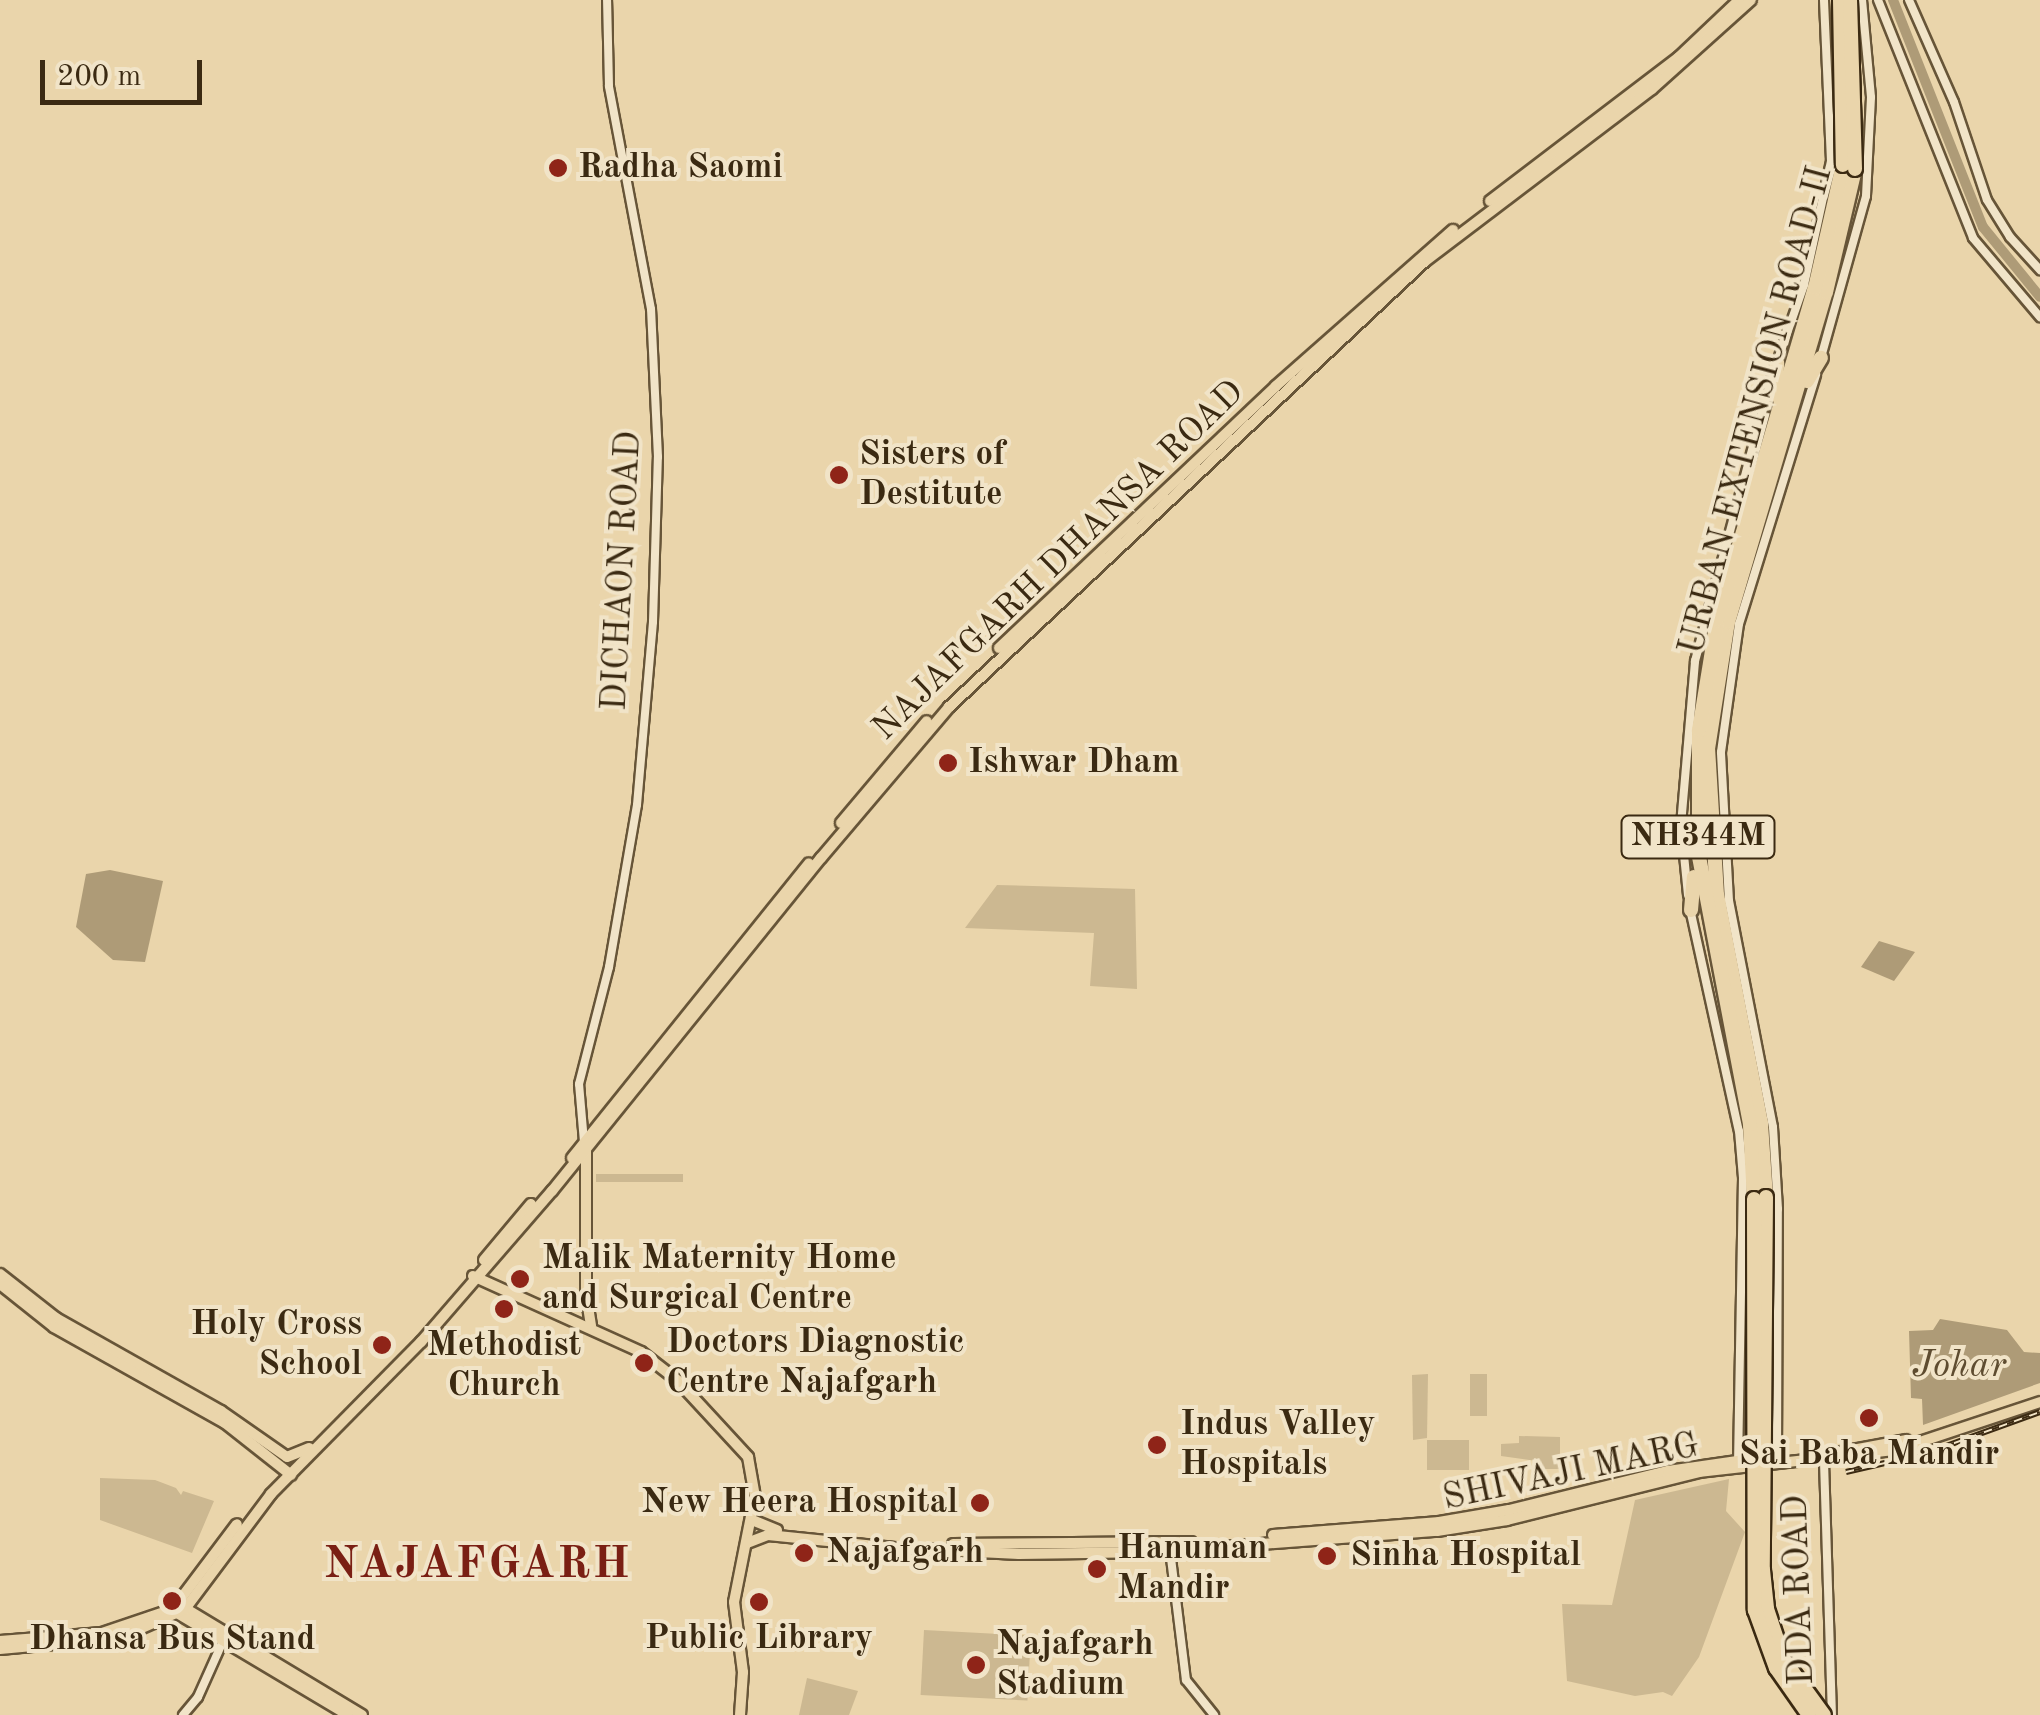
<!DOCTYPE html>
<html>
<head>
<meta charset="utf-8">
<style>
	body { margin:0 }
	#map { position:relative; width:2040px; height:1715px; overflow:hidden; background:#ead5ab; font-family:"Old Standard TT",serif }
	div>[style] { position:absolute }
	.green>* { inset:0; background:#ccb891; transform-origin:0 0 }
	.water>* { inset:0; background:#ae9b77 }
	.river>* { height:10px; margin:-5px; padding:0 5px; transform-origin:5px; border-radius:5px; background:#ae9b77 }
	.roads { filter:drop-shadow(2px 0 #675538) drop-shadow(-2px 0 #675538) drop-shadow(0 2px #675538) drop-shadow(0 -2px #675538) }
	.minor>* { height:8px; margin:-4px; padding:0 4px; transform-origin:4px; border-radius:4px; background:#f1e4c8 }
	.major>* { height:10px; margin:-5px; padding:0 5px; transform-origin:5px; border-radius:5px; background:#ead5ab }
	.highway>* { height:14px; margin:-7px; padding:0 7px; transform-origin:7px; border-radius:7px; background:#ead5ab }
	.rail>* { height:6px; margin-top:-3px; transform-origin:0; background:repeating-linear-gradient(90deg,#f1e4c8 0 8px,#3b2a12 0 16px); box-sizing:border-box; border-block:2px solid #3b2a12 }
	.bridges { filter:drop-shadow(2px 0 #3b2a12) drop-shadow(-2px 0 #3b2a12) drop-shadow(0 2px #3b2a12) drop-shadow(0 -2px #3b2a12) }
	.highway-bridge>* { height:14px; margin:-7px; padding:0 7px; transform-origin:7px; border-radius:7px; background:#ead5ab }
	.dots>* { width:28px; height:28px; translate:-50% -50%; box-sizing:border-box; border:5px solid #f1e4c8; border-radius:50% }
	span { translate:-50% -50%; white-space:nowrap; text-align:center; line-height:1.15; -webkit-text-stroke:8px #f1e4c8; paint-order:stroke }
	.shield-label span { padding:2px 8px; background:#f1e4c8; border:2px solid; border-radius:8px; -webkit-text-stroke-width:0 }
	.shield-label { font-size:32px; color:#3b2a12; font-weight:700 }
	.poi-label { font-size:35px; color:#3b2a12; font-weight:700 }
	.left { translate:0 -50%; text-align:left }
	.right { translate:-100% -50%; text-align:right }
	.street-label { font-size:35px; color:#3b2a12 }
	.water-label { font-size:38px; color:#5e4c30; font-style:italic }
	.district-label { font-size:45px; color:#7a1f14; font-weight:700; letter-spacing:2.5px }
	.scale { position:absolute; left:40px; top:60px; width:162px; height:45px; box-sizing:border-box; border:5px solid #3b2a12; border-top:0; padding-left:12px; font-size:30px; line-height:35px; white-space:nowrap; color:#3b2a12; -webkit-text-stroke:8px #f1e4c8; paint-order:stroke }
</style>
</head>
<body>
<div id="map">
	<div class="green">
		<div style="clip-path:polygon(997px 885px,1135px 889px,1137px 989px,1090px 986px,1094px 933px,965px 928px)"></div>
		<div style="left:596px;top:1174px;width:87px;height:8px"></div>
		<div style="clip-path:polygon(1428px 1374px,1427px 1438px,1413px 1440px,1412px 1375px)"></div>
		<div style="left:1470px;top:1374px;width:17px;height:42px"></div>
		<div style="clip-path:polygon(1519px 1436px,1560px 1437px,1560px 1469px,1538px 1469px,1537px 1461px,1501px 1456px,1501px 1444px,1519px 1443px)"></div>
		<div style="left:1427px;top:1440px;width:42px;height:30px"></div>
		<div style="clip-path:polygon(100px 1478px,155px 1480px,176px 1488px,181px 1495px,183px 1491px,214px 1501px,192px 1553px,100px 1520px)"></div>
		<div style="clip-path:polygon(1729px 1479px,1726px 1511px,1745px 1532px,1699px 1657px,1672px 1696px,1663px 1692px,1635px 1696px,1567px 1681px,1562px 1604px,1612px 1605px,1635px 1500px)"></div>
		<div style="left:924px;top:1630px;width:107px;height:65px;rotate:3deg"></div>
		<div style="clip-path:polygon(807px 1678px,858px 1691px,849px 1715px,799px 1715px)"></div>
	</div>
	<div class="water">
		<div style="clip-path:polygon(110px 870px,163px 881px,145px 962px,113px 960px,76px 927px,86px 874px)"></div>
		<div style="clip-path:polygon(1879px 941px,1915px 952px,1894px 981px,1861px 967px)"></div>
		<div style="clip-path:polygon(1940px 1319px,2007px 1330px,2024px 1352px,2040px 1353px,2040px 1383px,1923px 1425px,1922px 1399px,1911px 1398px,1909px 1331px,1933px 1330px)"></div>
	</div>
	<div class="river">
		<div style="left:1893px;top:0;width:244px;rotate:68.4deg"></div>
		<div style="left:1983px;top:227px;width:90px;rotate:50.8deg"></div>
	</div>
	<div class="roads">
		<div class="minor">
			<div style="left:1878px;top:0;width:256px;rotate:68.2deg"></div>
			<div style="left:1973px;top:238px;width:104px;rotate:49.7deg"></div>
			<div style="left:1909px;top:0;width:111px;rotate:66.2deg"></div>
			<div style="left:1954px;top:102px;width:103px;rotate:71.4deg"></div>
			<div style="left:1987px;top:200px;width:44px;rotate:58.1deg"></div>
			<div style="left:2010px;top:237px;width:45px;rotate:47.7deg"></div>
			<div style="left:1820px;top:361px;width:171px;rotate:-74.4deg"></div>
			<div style="left:1866px;top:196px;width:99px;rotate:-87.1deg"></div>
			<div style="left:1871px;top:97px;width:97px;rotate:-95.3deg"></div>
			<div style="left:1777px;top:362px;width:82px;rotate:-70.7deg"></div>
			<div style="left:1804px;top:285px;width:127px;rotate:-77.7deg"></div>
			<div style="left:1831px;top:161px;width:161px;rotate:-92.5deg"></div>
			<div style="left:1688px;top:895px;width:70px;rotate:-95.7deg"></div>
			<div style="left:1681px;top:825px;width:165px;rotate:-85.1deg"></div>
			<div style="left:1695px;top:661px;width:291px;rotate:-74.9deg"></div>
			<div style="left:1690px;top:909px;width:227px;rotate:77.6deg"></div>
			<div style="left:1739px;top:1131px;width:47px;rotate:85.1deg"></div>
			<div style="left:1743px;top:1178px;width:280px;rotate:91deg"></div>
			<div style="left:584px;top:1142px;width:58px;rotate:-94.9deg"></div>
			<div style="left:579px;top:1084px;width:121px;rotate:-75.6deg"></div>
			<div style="left:609px;top:967px;width:164px;rotate:-80.2deg"></div>
			<div style="left:637px;top:805px;width:184px;rotate:-85deg"></div>
			<div style="left:653px;top:622px;width:165px;rotate:-88.3deg"></div>
			<div style="left:658px;top:457px;width:148px;rotate:-92.7deg"></div>
			<div style="left:651px;top:309px;width:227px;rotate:-100.7deg"></div>
			<div style="left:609px;top:86px;width:86px;rotate:-91.3deg"></div>
			<div style="left:1777px;top:1457px;width:248px;rotate:-89.8deg"></div>
			<div style="left:1778px;top:1209px;width:82px;rotate:-93.5deg"></div>
			<div style="left:1773px;top:1127px;width:230px;rotate:-101deg"></div>
			<div style="left:1729px;top:901px;width:149px;rotate:-93.1deg"></div>
			<div style="left:1721px;top:752px;width:129px;rotate:-82deg"></div>
			<div style="left:1739px;top:624px;width:261px;rotate:-72.8deg"></div>
			<div style="left:1824px;top:1461px;width:254px;rotate:88.2deg"></div>
			<div style="left:1170px;top:1550px;width:131px;rotate:83deg"></div>
			<div style="left:1186px;top:1680px;width:45px;rotate:51.3deg"></div>
			<div style="left:183px;top:1715px;width:23px;rotate:-50deg"></div>
			<div style="left:198px;top:1697px;width:64px;rotate:-65.9deg"></div>
		</div>
		<div class="major">
			<div style="left:1490px;top:201px;width:238px;rotate:-37.3deg"></div>
			<div style="left:1679px;top:57px;width:83px;rotate:-43.5deg"></div>
			<div style="left:999px;top:648px;width:381px;rotate:-43.4deg"></div>
			<div style="left:1276px;top:386px;width:236px;rotate:-41.4deg"></div>
			<div style="left:841px;top:823px;width:133px;rotate:-49.9deg"></div>
			<div style="left:586px;top:1148px;width:146px;rotate:90deg"></div>
			<div style="left:586px;top:1294px;width:32px;rotate:81deg"></div>
			<div style="left:572px;top:1158px;width:378px;rotate:-51.2deg"></div>
			<div style="left:484px;top:1260px;width:73px;rotate:-50deg"></div>
			<div style="left:0;top:1274px;width:71px;rotate:38.2deg"></div>
			<div style="left:56px;top:1318px;width:189px;rotate:29.4deg"></div>
			<div style="left:221px;top:1411px;width:80px;rotate:34.9deg"></div>
			<div style="left:287px;top:1457px;width:24px;rotate:-22deg"></div>
			<div style="left:473px;top:1276px;width:184px;rotate:24.3deg"></div>
			<div style="left:641px;top:1352px;width:46px;rotate:37.9deg"></div>
			<div style="left:677px;top:1380px;width:105px;rotate:47.3deg"></div>
			<div style="left:748px;top:1457px;width:40px;rotate:80deg"></div>
			<div style="left:755px;top:1496px;width:108px;rotate:101.2deg"></div>
			<div style="left:734px;top:1602px;width:71px;rotate:82.7deg"></div>
			<div style="left:743px;top:1672px;width:43px;rotate:94deg"></div>
			<div style="left:0;top:1284px;width:69px;rotate:38.5deg"></div>
			<div style="left:54px;top:1327px;width:196px;rotate:29.3deg"></div>
			<div style="left:225px;top:1423px;width:84px;rotate:38.2deg"></div>
			<div style="left:1830px;top:1454px;width:77px;rotate:-10.4deg"></div>
			<div style="left:752px;top:1520px;width:27px;rotate:22deg"></div>
			<div style="left:1273px;top:1535px;width:167px;rotate:-4.5deg"></div>
			<div style="left:1439px;top:1522px;width:71px;rotate:-9.7deg"></div>
			<div style="left:1509px;top:1510px;width:164px;rotate:-13.8deg"></div>
			<div style="left:1668px;top:1471px;width:91px;rotate:-8.2deg"></div>
			<div style="left:747px;top:1543px;width:22px;rotate:-21deg"></div>
			<div style="left:768px;top:1535px;width:130px;rotate:5.8deg"></div>
			<div style="left:897px;top:1548px;width:122px;rotate:2.8deg"></div>
			<div style="left:1019px;top:1554px;width:136px;rotate:-0.8deg"></div>
			<div style="left:1155px;top:1552px;width:283px;rotate:-4.3deg"></div>
			<div style="left:1437px;top:1531px;width:71px;rotate:-8.9deg"></div>
			<div style="left:1507px;top:1520px;width:198px;rotate:-14deg"></div>
			<div style="left:1699px;top:1472px;width:198px;rotate:-6.4deg"></div>
			<div style="left:1896px;top:1450px;width:152px;rotate:-18.4deg"></div>
			<div style="left:953px;top:1544px;width:238px;rotate:-0.5deg"></div>
			<div style="left:183px;top:1607px;width:209px;rotate:31.1deg"></div>
			<div style="left:177px;top:1613px;width:199px;rotate:30.8deg"></div>
			<div style="left:0;top:1641px;width:102px;rotate:-4.5deg"></div>
			<div style="left:102px;top:1633px;width:75px;rotate:-18.7deg"></div>
			<div style="left:173px;top:1609px;width:106px;rotate:-53deg"></div>
			<div style="left:0;top:1649px;width:120px;rotate:-5.3deg"></div>
			<div style="left:119px;top:1638px;width:72px;rotate:-23.7deg"></div>
			<div style="left:185px;top:1609px;width:144px;rotate:-53.2deg"></div>
			<div style="left:271px;top:1494px;width:214px;rotate:-45.4deg"></div>
			<div style="left:421px;top:1342px;width:200px;rotate:-49.1deg"></div>
			<div style="left:552px;top:1191px;width:428px;rotate:-51.1deg"></div>
			<div style="left:821px;top:858px;width:198px;rotate:-49.7deg"></div>
			<div style="left:949px;top:707px;width:651px;rotate:-43.13deg"></div>
			<div style="left:1424px;top:262px;width:286px;rotate:-37.2deg"></div>
			<div style="left:1652px;top:89px;width:133px;rotate:-42deg"></div>
		</div>
		<div class="highway">
			<div style="left:1807px;top:381px;width:27px;rotate:-59deg"></div>
			<div style="left:1775px;top:395px;width:32px;rotate:-86deg"></div>
			<div style="left:1691px;top:910px;width:33px;rotate:-85deg"></div>
			<div style="left:1766px;top:1197px;width:74px;rotate:-93.9deg"></div>
			<div style="left:1761px;top:1123px;width:232px;rotate:-100.9deg"></div>
			<div style="left:1717px;top:895px;width:146px;rotate:-93.5deg"></div>
			<div style="left:1708px;top:749px;width:129px;rotate:-81.1deg"></div>
			<div style="left:1728px;top:622px;width:344px;rotate:-73.5deg"></div>
			<div style="left:1826px;top:292px;width:126px;rotate:-76.7deg"></div>
			<div style="left:1754px;top:1199px;width:75px;rotate:-93.1deg"></div>
			<div style="left:1750px;top:1124px;width:273px;rotate:-100.8deg"></div>
			<div style="left:1699px;top:856px;width:126px;rotate:-90deg"></div>
			<div style="left:1699px;top:730px;width:111px;rotate:-80.7deg"></div>
			<div style="left:1717px;top:620px;width:346px;rotate:-73.6deg"></div>
			<div style="left:1815px;top:288px;width:126px;rotate:-77.2deg"></div>
		</div>
	</div>
	<div class="rail">
		<div style="left:1846px;top:1472px;width:80px;rotate:-13deg"></div>
		<div style="left:1924px;top:1454px;width:123px;rotate:-19.9deg"></div>
	</div>
	<div class="bridges">
		<div class="highway-bridge">
			<div style="left:1840px;top:0;width:165px;rotate:89deg"></div>
			<div style="left:1850px;top:0;width:169px;rotate:88.3deg"></div>
			<div style="left:1766px;top:1197px;width:373px;rotate:90.5deg"></div>
			<div style="left:1763px;top:1570px;width:39px;rotate:84deg"></div>
			<div style="left:1767px;top:1609px;width:54px;rotate:71.6deg"></div>
			<div style="left:1784px;top:1660px;width:68px;rotate:54deg"></div>
			<div style="left:1754px;top:1199px;width:411px;rotate:89.9deg"></div>
			<div style="left:1755px;top:1610px;width:62px;rotate:70.1deg"></div>
			<div style="left:1776px;top:1668px;width:57px;rotate:54.9deg"></div>
		</div>
	</div>
	<div class="dots">
		<div style="left:558px;top:168px;background:#8f2418"></div>
		<div style="left:839px;top:475px;background:#8f2418"></div>
		<div style="left:948px;top:763px;background:#8f2418"></div>
		<div style="left:520px;top:1279px;background:#8f2418"></div>
		<div style="left:504px;top:1309px;background:#8f2418"></div>
		<div style="left:382px;top:1345px;background:#8f2418"></div>
		<div style="left:644px;top:1363px;background:#8f2418"></div>
		<div style="left:1869px;top:1418px;background:#8f2418"></div>
		<div style="left:1157px;top:1445px;background:#8f2418"></div>
		<div style="left:980px;top:1503px;background:#8f2418"></div>
		<div style="left:804px;top:1553px;background:#8f2418"></div>
		<div style="left:1327px;top:1556px;background:#8f2418"></div>
		<div style="left:1097px;top:1569px;background:#8f2418"></div>
		<div style="left:172px;top:1601px;background:#8f2418"></div>
		<div style="left:759px;top:1602px;background:#8f2418"></div>
		<div style="left:976px;top:1665px;background:#8f2418"></div>
	</div>
	<div class="shield-label">
		<span style="left:1698px;top:837px">NH344M</span>
	</div>
	<div class="poi-label">
		<span class="left" style="left:578px;top:168px">Radha Saomi</span>
		<span class="left" style="left:859px;top:475px">Sisters of<br>Destitute</span>
		<span class="left" style="left:968px;top:763px">Ishwar Dham</span>
		<span class="left" style="left:542px;top:1279px">Malik Maternity Home<br>and Surgical Centre</span>
		<span class="right" style="left:362px;top:1345px">Holy Cross<br>School</span>
		<span class="left" style="left:666px;top:1363px">Doctors Diagnostic<br>Centre Najafgarh</span>
		<span style="left:504px;top:1366px">Methodist<br>Church</span>
		<span class="left" style="left:1180px;top:1445px">Indus Valley<br>Hospitals</span>
		<span style="left:1869px;top:1455px">Sai Baba Mandir</span>
		<span class="right" style="left:958px;top:1503px">New Heera Hospital</span>
		<span class="left" style="left:1117px;top:1569px">Hanuman<br>Mandir</span>
		<span class="left" style="left:826px;top:1553px">Najafgarh</span>
		<span class="left" style="left:1350px;top:1556px">Sinha Hospital</span>
		<span style="left:759px;top:1639px">Public Library</span>
		<span style="left:172px;top:1640px">Dhansa Bus Stand</span>
		<span class="left" style="left:996px;top:1665px">Najafgarh<br>Stadium</span>
	</div>
	<div class="street-label">
		<span style="left:1757px;top:411px;rotate:-75deg">URBAN EXTENSION ROAD-II</span>
		<span style="left:1059px;top:561px;rotate:-44deg">NAJAFGARH DHANSA ROAD</span>
		<span style="left:623px;top:571px;rotate:-87deg">DICHAON ROAD</span>
		<span style="left:1571px;top:1473px;rotate:-12deg">SHIVAJI MARG</span>
		<span style="left:1800px;top:1590px;rotate:-92deg">DDA ROAD</span>
	</div>
	<div class="water-label">
		<span style="left:1959px;top:1367px">Johar</span>
	</div>
	<div class="district-label">
		<span style="left:478px;top:1566px">NAJAFGARH</span>
	</div>
	<div class="scale">200 m</div>
</div>
</body>
</html>
